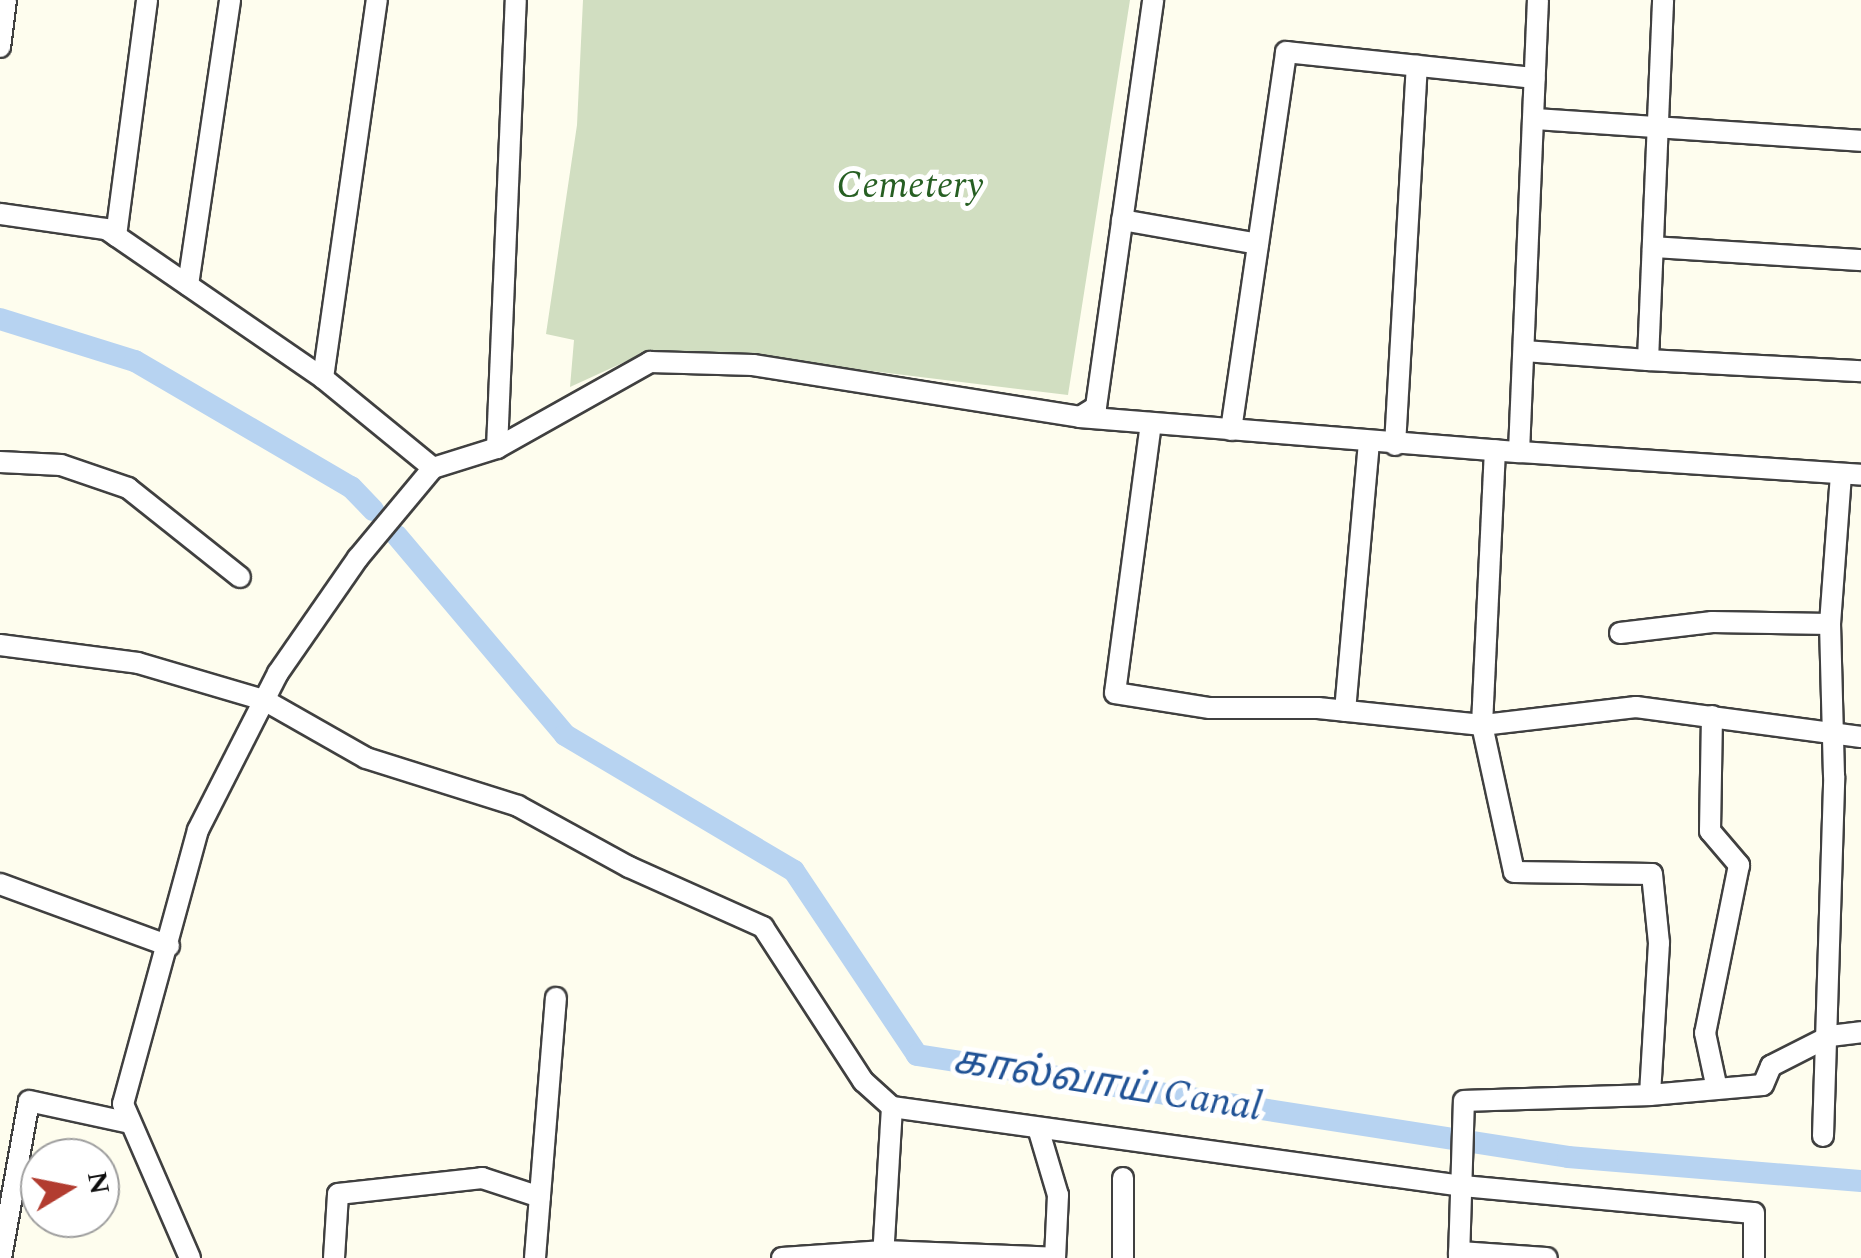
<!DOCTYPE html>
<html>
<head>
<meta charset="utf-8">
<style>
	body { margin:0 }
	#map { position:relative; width:1861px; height:1258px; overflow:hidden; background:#fefdee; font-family:Spectral,"Noto Sans Tamil",serif }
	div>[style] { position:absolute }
	.cemetery>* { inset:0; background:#d1dec1 }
	.canal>* { height:22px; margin:-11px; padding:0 11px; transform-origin:11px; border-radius:11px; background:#b7d3f1 }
	.roads { filter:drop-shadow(2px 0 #404040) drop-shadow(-2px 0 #404040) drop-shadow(0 2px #404040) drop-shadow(0 -2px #404040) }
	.minor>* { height:20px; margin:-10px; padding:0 10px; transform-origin:10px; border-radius:10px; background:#fff }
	span { translate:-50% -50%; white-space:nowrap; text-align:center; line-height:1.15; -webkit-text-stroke:10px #fff; paint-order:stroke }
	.park-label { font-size:38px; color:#275f23; font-style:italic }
	.water-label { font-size:40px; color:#205295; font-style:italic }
	.north { position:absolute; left:20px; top:1138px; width:100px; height:100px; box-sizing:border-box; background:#fff; border:2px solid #9e9e9e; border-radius:50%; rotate:80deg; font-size:28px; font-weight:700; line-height:40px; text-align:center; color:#0d0d0d }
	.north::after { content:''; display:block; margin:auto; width:35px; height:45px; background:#b23c30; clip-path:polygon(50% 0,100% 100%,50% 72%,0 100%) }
</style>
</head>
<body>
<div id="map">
	<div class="cemetery">
		<div style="clip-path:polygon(583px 0,1130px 0,1068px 395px,733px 354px,642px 354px,570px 387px,574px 340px,546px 334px,577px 125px)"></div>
	</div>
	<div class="canal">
		<div style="left:0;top:319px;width:141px;rotate:17.3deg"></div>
		<div style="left:135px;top:361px;width:250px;rotate:30.3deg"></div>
		<div style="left:351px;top:487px;width:32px;rotate:46deg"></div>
		<div style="left:397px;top:536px;width:260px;rotate:49.8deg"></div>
		<div style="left:565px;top:735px;width:266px;rotate:30.7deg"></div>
		<div style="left:794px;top:871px;width:221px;rotate:56.2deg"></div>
		<div style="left:917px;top:1055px;width:659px;rotate:8.9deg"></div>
		<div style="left:1568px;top:1157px;width:294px;rotate:4.7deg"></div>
	</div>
	<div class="roads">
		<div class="minor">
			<div style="left:0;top:47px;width:47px;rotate:-82.7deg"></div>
			<div style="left:1534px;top:119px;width:328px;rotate:3.8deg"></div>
			<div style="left:0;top:214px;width:107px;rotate:8.1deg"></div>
			<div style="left:106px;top:229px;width:263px;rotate:34.5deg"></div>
			<div style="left:323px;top:378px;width:142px;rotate:39.3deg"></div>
			<div style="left:1122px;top:220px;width:138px;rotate:10deg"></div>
			<div style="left:116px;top:236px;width:238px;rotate:-82.5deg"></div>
			<div style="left:1653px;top:247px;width:208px;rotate:3.6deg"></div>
			<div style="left:188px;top:285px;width:288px;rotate:-81.6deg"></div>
			<div style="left:1524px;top:351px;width:124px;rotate:4.2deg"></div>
			<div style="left:1648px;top:360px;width:360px;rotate:-87.6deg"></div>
			<div style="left:1648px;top:360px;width:213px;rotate:3deg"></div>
			<div style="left:323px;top:378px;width:382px;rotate:-81.9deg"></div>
			<div style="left:1080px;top:417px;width:440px;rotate:4.6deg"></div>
			<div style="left:1519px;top:452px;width:452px;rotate:-87.6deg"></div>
			<div style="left:1151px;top:423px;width:272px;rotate:97.6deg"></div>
			<div style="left:1115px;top:693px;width:96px;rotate:9deg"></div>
			<div style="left:1210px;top:708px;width:108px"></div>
			<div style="left:1318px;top:708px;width:165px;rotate:5.9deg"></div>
			<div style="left:1482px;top:725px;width:275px;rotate:-87.3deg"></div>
			<div style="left:1231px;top:430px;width:382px;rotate:-81.7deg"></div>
			<div style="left:1286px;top:52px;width:250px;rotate:6deg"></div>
			<div style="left:1395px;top:445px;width:380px;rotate:-86.7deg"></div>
			<div style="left:497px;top:448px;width:448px;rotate:-87.6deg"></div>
			<div style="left:1519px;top:452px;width:343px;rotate:3.8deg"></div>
			<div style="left:0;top:462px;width:61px;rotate:2.8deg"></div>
			<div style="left:61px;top:465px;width:71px;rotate:18.9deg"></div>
			<div style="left:128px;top:488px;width:143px;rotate:38.5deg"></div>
			<div style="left:433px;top:468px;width:67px;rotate:-17.4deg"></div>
			<div style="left:497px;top:448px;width:176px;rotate:-29.3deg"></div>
			<div style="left:650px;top:362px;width:103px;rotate:1.7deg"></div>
			<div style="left:753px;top:365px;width:331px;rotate:9deg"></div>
			<div style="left:1080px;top:417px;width:19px;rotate:-32deg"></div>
			<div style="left:1096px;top:407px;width:411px;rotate:-82deg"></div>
			<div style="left:1620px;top:633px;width:93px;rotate:-6.8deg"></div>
			<div style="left:1712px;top:622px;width:118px;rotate:1deg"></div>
			<div style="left:0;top:645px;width:139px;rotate:7.4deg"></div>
			<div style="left:138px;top:663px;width:131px;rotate:16.4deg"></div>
			<div style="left:264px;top:700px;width:117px;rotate:29.6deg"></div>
			<div style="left:366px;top:758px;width:159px;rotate:17.5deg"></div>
			<div style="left:518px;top:806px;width:127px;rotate:28.8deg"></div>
			<div style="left:629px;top:867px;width:147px;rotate:24.1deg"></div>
			<div style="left:763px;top:927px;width:184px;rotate:57deg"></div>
			<div style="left:863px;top:1081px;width:39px;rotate:42deg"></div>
			<div style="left:892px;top:1107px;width:575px;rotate:7.89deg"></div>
			<div style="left:1462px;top:1186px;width:293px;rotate:5.3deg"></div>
			<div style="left:1754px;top:1213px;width:45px;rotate:90deg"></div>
			<div style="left:1345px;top:711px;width:269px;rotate:-84.9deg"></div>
			<div style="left:1712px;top:716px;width:115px;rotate:91deg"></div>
			<div style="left:1710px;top:831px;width:45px;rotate:49.5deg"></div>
			<div style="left:1739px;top:865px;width:171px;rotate:101.4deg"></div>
			<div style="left:1705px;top:1033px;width:57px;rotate:77.9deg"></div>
			<div style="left:1861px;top:737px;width:227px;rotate:-172.4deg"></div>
			<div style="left:1636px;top:707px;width:155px;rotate:173.3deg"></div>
			<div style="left:1482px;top:725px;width:150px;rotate:77.7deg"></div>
			<div style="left:1514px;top:872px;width:138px;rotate:0.8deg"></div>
			<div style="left:1652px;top:874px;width:69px;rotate:84.2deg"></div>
			<div style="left:1659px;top:943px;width:152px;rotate:93.4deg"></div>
			<div style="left:1650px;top:1095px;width:113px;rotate:-5.1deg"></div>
			<div style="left:1763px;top:1085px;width:21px;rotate:-67deg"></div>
			<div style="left:1771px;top:1066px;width:66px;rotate:-27deg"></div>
			<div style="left:1830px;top:1036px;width:31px;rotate:-7deg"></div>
			<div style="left:0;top:884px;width:180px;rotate:20.1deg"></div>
			<div style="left:1038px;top:1128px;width:70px;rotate:73.4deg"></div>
			<div style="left:1058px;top:1195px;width:63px;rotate:92.7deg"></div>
			<div style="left:1823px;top:1136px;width:360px;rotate:-88.2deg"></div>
			<div style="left:1834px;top:776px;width:152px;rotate:-91.5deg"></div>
			<div style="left:1830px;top:624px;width:150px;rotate:-85.8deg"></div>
			<div style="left:1459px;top:1252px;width:88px;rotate:3.9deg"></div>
			<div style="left:1px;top:1258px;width:159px;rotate:-79.9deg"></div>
			<div style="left:29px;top:1101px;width:103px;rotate:12.3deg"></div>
			<div style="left:190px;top:1258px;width:168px;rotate:-113.5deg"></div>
			<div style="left:123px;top:1104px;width:284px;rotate:-74.7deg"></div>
			<div style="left:198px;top:830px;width:176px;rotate:-63deg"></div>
			<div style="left:278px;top:673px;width:140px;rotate:-55.2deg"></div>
			<div style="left:358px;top:558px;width:117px;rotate:-50.2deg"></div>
			<div style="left:334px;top:1258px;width:64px;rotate:-86.4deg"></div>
			<div style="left:338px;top:1194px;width:145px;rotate:-6.3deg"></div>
			<div style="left:482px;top:1178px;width:61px;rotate:18.1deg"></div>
			<div style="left:535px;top:1258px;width:261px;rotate:-85.4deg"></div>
			<div style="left:782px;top:1258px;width:102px;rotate:-3.9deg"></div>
			<div style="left:884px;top:1251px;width:171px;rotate:2.3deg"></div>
			<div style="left:883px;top:1258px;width:151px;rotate:-86.6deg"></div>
			<div style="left:1123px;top:1258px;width:80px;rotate:-90deg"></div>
			<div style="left:1459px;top:1258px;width:157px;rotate:-88.2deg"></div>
			<div style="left:1464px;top:1101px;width:186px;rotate:-1.8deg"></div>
		</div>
	</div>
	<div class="park-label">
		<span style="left:910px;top:187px">Cemetery</span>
	</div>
	<div class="water-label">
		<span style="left:1107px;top:1085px;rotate:9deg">கால்வாய் Canal</span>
	</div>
	<div class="north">N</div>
</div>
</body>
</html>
